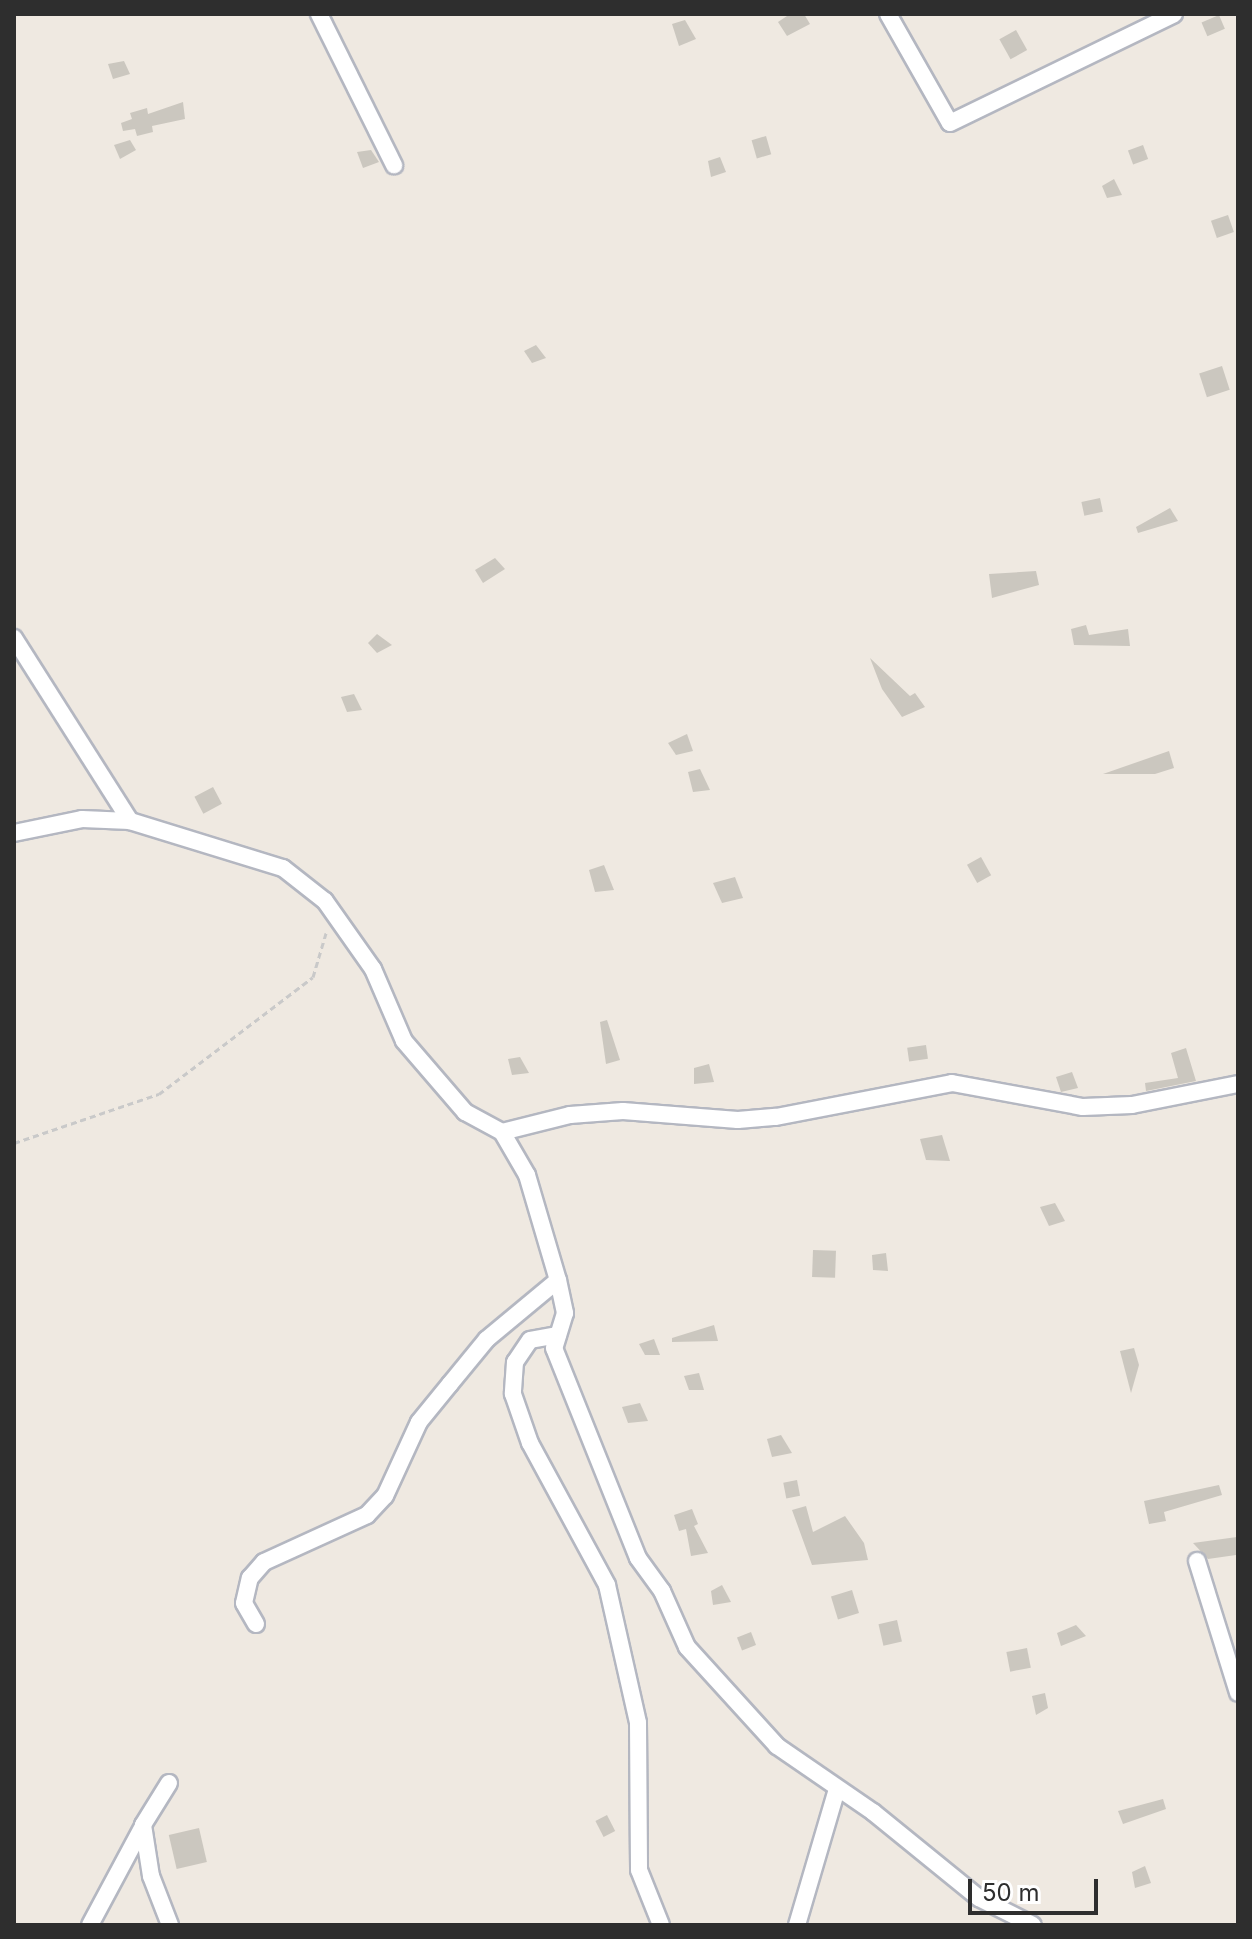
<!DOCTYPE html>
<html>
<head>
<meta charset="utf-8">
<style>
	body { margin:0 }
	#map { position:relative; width:1252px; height:1939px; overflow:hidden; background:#efe9e1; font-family:Inter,sans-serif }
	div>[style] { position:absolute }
	.building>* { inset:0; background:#cbc7bf; transform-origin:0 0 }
	.path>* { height:3px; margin-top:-1.5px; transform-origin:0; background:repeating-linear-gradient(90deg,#c9c9c9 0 6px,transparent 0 10px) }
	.roads { filter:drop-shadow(2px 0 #b4b7c1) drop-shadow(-2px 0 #b4b7c1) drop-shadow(0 2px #b4b7c1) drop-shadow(0 -2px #b4b7c1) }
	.street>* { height:16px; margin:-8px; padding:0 8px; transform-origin:8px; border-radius:8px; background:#fff }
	span { translate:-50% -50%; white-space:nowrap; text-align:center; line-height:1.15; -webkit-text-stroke:6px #fff; paint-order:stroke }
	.frame { position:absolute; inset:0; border:16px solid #2e2e2e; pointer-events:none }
	.scale { position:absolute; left:968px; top:1879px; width:130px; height:36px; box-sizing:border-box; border:4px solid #2e2e2e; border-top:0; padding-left:10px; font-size:24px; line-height:28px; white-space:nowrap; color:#2e2e2e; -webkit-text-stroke:6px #fff; paint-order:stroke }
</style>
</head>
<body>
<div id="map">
	<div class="building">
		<div style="clip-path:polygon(790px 14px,804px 14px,810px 24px,787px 36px,778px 22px)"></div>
		<div style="left:1219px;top:15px;width:15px;height:19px;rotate:67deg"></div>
		<div style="clip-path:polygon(685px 20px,696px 39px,679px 46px,672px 24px)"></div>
		<div style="left:1016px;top:30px;width:23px;height:19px;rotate:61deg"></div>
		<div style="clip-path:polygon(124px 61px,130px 74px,113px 79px,108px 64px)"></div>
		<div style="clip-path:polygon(183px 102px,185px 119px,152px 126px,153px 132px,137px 136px,135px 129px,123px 131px,121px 123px,132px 119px,130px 113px,147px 108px,148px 114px)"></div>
		<div style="left:766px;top:136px;width:19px;height:15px;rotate:74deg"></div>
		<div style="clip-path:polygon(130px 140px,136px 150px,120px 159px,114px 145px)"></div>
		<div style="left:1143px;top:145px;width:15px;height:16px;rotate:70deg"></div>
		<div style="clip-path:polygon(371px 150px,379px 162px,363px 168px,357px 152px)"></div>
		<div style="clip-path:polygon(720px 157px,726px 172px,711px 177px,708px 161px)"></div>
		<div style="clip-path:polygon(1114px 179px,1122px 195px,1107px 198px,1102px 186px)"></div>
		<div style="left:1228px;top:215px;width:18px;height:18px;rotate:71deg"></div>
		<div style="clip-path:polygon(536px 345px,546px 358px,532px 363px,524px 351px)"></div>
		<div style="left:1222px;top:366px;width:25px;height:24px;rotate:72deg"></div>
		<div style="left:1100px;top:498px;width:14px;height:19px;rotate:78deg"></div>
		<div style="clip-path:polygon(1170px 508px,1178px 521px,1138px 533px,1136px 527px)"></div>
		<div style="clip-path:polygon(495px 558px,505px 569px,483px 583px,475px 570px)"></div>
		<div style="clip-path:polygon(1036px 571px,1039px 585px,992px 598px,989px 574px)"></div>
		<div style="clip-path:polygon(1086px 625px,1089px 635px,1128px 629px,1130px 646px,1074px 645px,1071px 629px)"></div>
		<div style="clip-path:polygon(377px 634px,392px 645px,377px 653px,368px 643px)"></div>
		<div style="clip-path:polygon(870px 658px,910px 696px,915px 693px,925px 707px,902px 717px,882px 689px)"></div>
		<div style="clip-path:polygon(354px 694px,362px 710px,347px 712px,341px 697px)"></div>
		<div style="clip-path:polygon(687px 734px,693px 751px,676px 755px,668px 743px)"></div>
		<div style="clip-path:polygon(1169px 751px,1174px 768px,1155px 774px,1103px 774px)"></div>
		<div style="clip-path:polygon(700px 769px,710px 790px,693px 792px,688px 772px)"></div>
		<div style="left:213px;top:787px;width:19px;height:21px;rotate:62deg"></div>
		<div style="left:981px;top:857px;width:21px;height:16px;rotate:61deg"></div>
		<div style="clip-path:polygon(604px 865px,614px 890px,595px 892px,589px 870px)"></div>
		<div style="clip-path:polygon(735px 877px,743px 898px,722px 903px,713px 883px)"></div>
		<div style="clip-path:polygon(607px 1020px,620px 1060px,606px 1064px,600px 1022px)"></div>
		<div style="left:926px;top:1045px;width:14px;height:19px;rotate:82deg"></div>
		<div style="clip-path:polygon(1186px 1048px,1196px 1081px,1146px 1091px,1145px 1083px,1178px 1078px,1171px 1053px)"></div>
		<div style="clip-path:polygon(520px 1057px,529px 1073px,512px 1075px,508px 1059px)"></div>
		<div style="clip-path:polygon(709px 1064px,714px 1082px,694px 1084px,694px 1068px)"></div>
		<div style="clip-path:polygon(1072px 1072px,1078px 1088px,1061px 1092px,1056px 1077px)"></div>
		<div style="clip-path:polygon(942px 1135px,950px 1161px,926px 1160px,920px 1139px)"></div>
		<div style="clip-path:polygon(1055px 1203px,1065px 1221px,1049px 1226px,1040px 1207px)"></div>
		<div style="left:813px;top:1250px;width:23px;height:27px;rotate:2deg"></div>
		<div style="clip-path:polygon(886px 1253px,888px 1271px,873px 1270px,872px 1255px)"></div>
		<div style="clip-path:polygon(714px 1325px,718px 1341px,672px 1342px,672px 1338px)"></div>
		<div style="clip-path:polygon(654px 1339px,660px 1355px,645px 1355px,639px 1344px)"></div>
		<div style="clip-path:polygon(1134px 1348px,1139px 1365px,1131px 1393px,1120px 1351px)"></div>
		<div style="clip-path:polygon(699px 1373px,704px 1390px,689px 1390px,684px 1376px)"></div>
		<div style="clip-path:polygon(640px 1403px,648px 1421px,628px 1423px,622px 1407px)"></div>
		<div style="clip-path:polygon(781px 1435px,792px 1453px,772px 1457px,767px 1439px)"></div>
		<div style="left:797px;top:1480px;width:16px;height:14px;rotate:79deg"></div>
		<div style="clip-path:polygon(1219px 1485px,1222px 1495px,1164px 1512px,1166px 1521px,1149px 1524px,1144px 1501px)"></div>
		<div style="clip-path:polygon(806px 1506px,813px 1532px,845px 1516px,864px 1543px,868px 1560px,812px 1565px,792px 1510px)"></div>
		<div style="clip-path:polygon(692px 1509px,698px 1524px,694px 1526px,708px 1553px,691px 1556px,686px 1529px,679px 1531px,674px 1515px)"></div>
		<div style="clip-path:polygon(1237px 1537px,1236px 1555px,1208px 1559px,1193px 1543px)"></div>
		<div style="clip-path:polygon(722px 1585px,731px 1602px,713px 1605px,711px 1591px)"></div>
		<div style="left:852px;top:1590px;width:24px;height:22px;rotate:73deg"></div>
		<div style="left:897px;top:1620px;width:22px;height:19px;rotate:77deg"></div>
		<div style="clip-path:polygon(1076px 1625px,1086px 1636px,1061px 1646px,1057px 1633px)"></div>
		<div style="left:751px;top:1632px;width:14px;height:15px;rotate:69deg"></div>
		<div style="left:1027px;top:1648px;width:20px;height:21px;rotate:79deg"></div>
		<div style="clip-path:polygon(1045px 1693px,1048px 1708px,1036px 1715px,1032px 1696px)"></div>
		<div style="clip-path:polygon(1163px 1799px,1166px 1809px,1123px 1824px,1118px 1811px)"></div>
		<div style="left:607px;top:1815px;width:18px;height:13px;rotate:63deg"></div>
		<div style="left:199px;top:1828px;width:35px;height:31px;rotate:77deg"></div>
		<div style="clip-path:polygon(1145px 1866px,1151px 1883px,1135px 1888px,1132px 1872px)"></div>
	</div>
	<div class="path">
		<div style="left:14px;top:1143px;width:153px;rotate:-18.7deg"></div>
		<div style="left:159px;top:1094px;width:193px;rotate:-37.2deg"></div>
		<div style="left:313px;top:977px;width:46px;rotate:-73.5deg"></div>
	</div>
	<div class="roads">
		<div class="street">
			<div style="left:319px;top:14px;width:169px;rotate:63.6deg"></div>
			<div style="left:888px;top:14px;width:125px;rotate:60.4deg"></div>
			<div style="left:950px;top:123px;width:249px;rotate:-25.9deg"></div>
			<div style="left:14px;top:638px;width:217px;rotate:57.6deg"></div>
			<div style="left:130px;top:821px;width:160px;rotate:17.1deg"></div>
			<div style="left:283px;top:868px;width:53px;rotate:38.2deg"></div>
			<div style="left:325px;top:901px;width:83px;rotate:54.8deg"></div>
			<div style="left:373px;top:969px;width:78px;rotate:66.7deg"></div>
			<div style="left:404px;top:1041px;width:94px;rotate:49.3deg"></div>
			<div style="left:465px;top:1112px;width:42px;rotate:28.4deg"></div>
			<div style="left:502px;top:1132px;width:50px;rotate:59.8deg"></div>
			<div style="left:527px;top:1175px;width:109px;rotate:73.6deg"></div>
			<div style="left:558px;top:1280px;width:34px;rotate:78deg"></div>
			<div style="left:565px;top:1313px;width:37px;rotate:107deg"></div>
			<div style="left:554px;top:1348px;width:226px;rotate:68.2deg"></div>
			<div style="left:638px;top:1558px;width:41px;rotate:54deg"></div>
			<div style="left:662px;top:1591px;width:61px;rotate:65.9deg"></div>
			<div style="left:687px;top:1647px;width:134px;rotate:47.7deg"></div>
			<div style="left:777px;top:1746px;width:116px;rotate:34.5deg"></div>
			<div style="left:873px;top:1812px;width:136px;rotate:39.1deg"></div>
			<div style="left:979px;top:1898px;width:60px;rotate:26.6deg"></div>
			<div style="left:14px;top:833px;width:69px;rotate:-11.6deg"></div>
			<div style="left:82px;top:819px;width:48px;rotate:2.4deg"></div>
			<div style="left:502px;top:1132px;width:70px;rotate:-14deg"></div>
			<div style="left:570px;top:1115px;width:53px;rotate:-4.3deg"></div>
			<div style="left:623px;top:1111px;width:115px;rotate:4.5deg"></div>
			<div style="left:738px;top:1120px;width:38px;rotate:-5deg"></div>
			<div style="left:776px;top:1117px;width:179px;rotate:-10.9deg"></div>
			<div style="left:952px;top:1083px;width:133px;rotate:10.4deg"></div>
			<div style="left:1083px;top:1107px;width:49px;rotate:-2.3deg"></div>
			<div style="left:1132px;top:1105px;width:108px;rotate:-11.2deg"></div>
			<div style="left:558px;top:1335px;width:28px;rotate:170deg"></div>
			<div style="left:530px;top:1340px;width:27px;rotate:124deg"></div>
			<div style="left:515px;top:1362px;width:32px;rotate:94deg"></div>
			<div style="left:513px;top:1394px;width:52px;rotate:70.9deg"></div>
			<div style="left:530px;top:1443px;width:162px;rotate:61.5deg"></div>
			<div style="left:607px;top:1585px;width:141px;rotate:77.3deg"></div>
			<div style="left:638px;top:1723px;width:147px;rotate:89.6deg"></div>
			<div style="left:639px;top:1870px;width:59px;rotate:68.2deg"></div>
			<div style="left:1197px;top:1561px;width:138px;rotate:72.7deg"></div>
			<div style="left:256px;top:1624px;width:24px;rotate:-120deg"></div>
			<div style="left:244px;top:1603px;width:26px;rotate:-77deg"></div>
			<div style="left:250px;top:1578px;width:21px;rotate:-49deg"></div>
			<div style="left:264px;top:1562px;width:113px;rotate:-24.5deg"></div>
			<div style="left:367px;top:1515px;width:26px;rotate:-47deg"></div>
			<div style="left:385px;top:1496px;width:81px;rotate:-65.3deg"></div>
			<div style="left:419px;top:1422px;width:49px;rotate:-50.8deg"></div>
			<div style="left:450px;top:1384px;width:58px;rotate:-50.6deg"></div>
			<div style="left:487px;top:1339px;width:92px;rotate:-39.7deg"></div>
			<div style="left:169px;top:1783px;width:49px;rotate:121.8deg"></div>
			<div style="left:143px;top:1825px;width:52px;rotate:81.1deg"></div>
			<div style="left:151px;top:1876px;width:53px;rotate:68.8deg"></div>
			<div style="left:90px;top:1925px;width:112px;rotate:-61.8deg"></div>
			<div style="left:797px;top:1925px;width:142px;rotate:-73.6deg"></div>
		</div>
	</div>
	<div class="frame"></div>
	<div class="scale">50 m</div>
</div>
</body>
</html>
